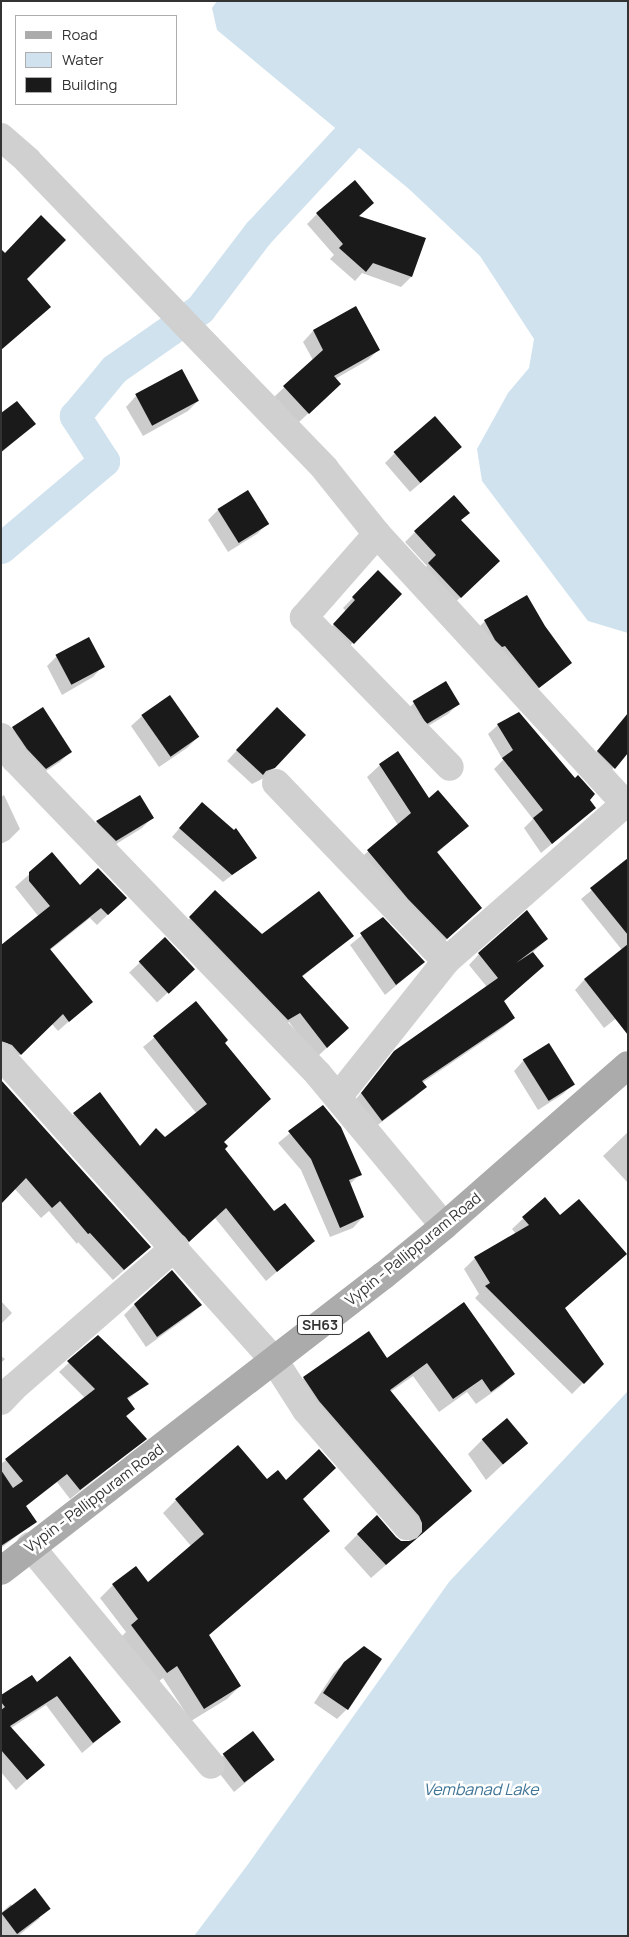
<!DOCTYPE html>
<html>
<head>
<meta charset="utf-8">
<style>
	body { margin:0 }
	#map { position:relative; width:629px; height:1937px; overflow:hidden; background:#fff; font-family:Manrope,sans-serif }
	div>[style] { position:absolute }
	.water>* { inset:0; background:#cfe2ee }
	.shadow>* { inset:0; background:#0003; transform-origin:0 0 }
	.canal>* { height:31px; margin:-15.5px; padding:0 15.5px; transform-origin:15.5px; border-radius:15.5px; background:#cfe2ee }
	.building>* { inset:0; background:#1a1a1a; transform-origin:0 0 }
	.street>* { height:28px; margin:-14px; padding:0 14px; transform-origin:14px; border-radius:14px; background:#d0d0d0 }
	.primary>* { height:28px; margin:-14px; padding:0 14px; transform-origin:14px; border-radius:14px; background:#ababab }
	span { translate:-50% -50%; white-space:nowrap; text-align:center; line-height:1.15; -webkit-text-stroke:5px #fff; paint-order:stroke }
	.shield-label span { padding:1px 4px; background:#fff; border:1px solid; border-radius:4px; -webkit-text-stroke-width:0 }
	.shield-label { font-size:14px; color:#333; font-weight:700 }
	.street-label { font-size:15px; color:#333 }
	.water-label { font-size:16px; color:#3f7597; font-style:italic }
	.frame { position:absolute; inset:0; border:2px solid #333; pointer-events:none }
	.legend { position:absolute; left:15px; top:15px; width:162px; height:90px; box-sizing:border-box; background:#fff; border:1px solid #adadad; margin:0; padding:6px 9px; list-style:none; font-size:15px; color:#333 }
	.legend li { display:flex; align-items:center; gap:10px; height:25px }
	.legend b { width:25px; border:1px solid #adadad }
</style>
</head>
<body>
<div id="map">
	<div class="water">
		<div style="clip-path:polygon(217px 1px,628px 1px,628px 633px,588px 621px,482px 481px,477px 449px,508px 393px,529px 368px,534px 339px,480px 256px,409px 189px,217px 30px,212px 8px)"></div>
		<div style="clip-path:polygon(628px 1391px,628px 1936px,194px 1936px,246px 1867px,449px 1582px)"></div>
	</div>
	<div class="shadow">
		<div style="clip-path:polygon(317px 214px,358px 217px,424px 239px,411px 277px,401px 287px,362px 273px,355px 281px,330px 259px,334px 255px,307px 224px)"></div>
		<div style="clip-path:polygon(355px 308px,378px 350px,368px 360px,335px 379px,329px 394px,298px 423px,274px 397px,313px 360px,303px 342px,313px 331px)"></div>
		<div style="clip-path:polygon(181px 371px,198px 401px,188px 411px,143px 436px,126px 407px,136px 396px)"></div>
		<div style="clip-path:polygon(1px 415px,34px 424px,1px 453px)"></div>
		<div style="clip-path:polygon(395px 453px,450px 458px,410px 492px,385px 463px)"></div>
		<div style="clip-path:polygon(218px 510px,267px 524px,257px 534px,228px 552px,208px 520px)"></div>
		<div style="clip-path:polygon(460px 521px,488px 572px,450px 607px,419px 574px,427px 566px,405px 542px,415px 532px)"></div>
		<div style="clip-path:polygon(378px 572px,400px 594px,343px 653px,324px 635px,346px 611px,343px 608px)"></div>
		<div style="clip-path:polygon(526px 597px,544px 627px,571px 662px,528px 697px,474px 632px,485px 621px)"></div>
		<div style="clip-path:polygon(57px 656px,103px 666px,93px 677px,62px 695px,47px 666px)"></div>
		<div style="clip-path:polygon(414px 703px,458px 704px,448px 714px,418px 732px,404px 713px)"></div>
		<div style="clip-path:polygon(142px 716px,198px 737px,187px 748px,159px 767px,131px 726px)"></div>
		<div style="clip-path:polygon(266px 719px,275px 767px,264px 778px,252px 784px,227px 761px)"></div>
		<div style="clip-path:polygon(498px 725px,589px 800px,595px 808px,541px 853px,524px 828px,533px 819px,494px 769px,503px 760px,488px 734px)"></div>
		<div style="clip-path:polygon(619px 725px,628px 751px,604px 779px,588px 762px)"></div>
		<div style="clip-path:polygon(13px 728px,71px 751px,60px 762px,35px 778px,3px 738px)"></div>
		<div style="clip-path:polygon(380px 765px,467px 826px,437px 853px,481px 908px,434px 951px,355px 863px,398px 825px,367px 777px)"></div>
		<div style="clip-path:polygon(4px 795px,20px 829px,9px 840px,1px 844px,1px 797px)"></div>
		<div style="clip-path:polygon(194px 811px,234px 831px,255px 858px,223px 882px,172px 837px)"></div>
		<div style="clip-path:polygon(152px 818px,142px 828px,105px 851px,87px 832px,97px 822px)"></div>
		<div style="clip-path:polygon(52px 854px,79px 887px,125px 898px,97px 925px,90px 918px,49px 951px,91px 1002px,58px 1031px,52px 1024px,10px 1064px,1px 1057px,1px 946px,39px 917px,15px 887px)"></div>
		<div style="clip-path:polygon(628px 860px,628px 946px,622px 950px,581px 899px)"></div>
		<div style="clip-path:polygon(205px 902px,262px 936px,352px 936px,302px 977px,337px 1038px,316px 1058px,289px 1022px,277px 1029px,180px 929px)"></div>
		<div style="clip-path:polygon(382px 919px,424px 962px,385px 995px,350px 945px)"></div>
		<div style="left:165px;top:939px;width:41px;height:49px;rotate:47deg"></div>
		<div style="clip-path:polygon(547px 939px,532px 953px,542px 966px,503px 1002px,514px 1018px,503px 1028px,422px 1083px,425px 1087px,415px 1097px,371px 1130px,351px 1105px,395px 1052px,487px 987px,469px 965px,479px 954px)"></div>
		<div style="clip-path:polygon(585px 979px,628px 1009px,604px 1028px,575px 990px)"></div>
		<div style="clip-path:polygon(196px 1003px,223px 1043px,223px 1149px,274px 1213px,313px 1241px,266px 1281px,215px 1218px,178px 1251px,64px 1124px,74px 1114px,139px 1147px,165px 1139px,197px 1114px,143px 1047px)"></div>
		<div style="clip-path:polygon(524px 1060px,573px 1084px,563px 1094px,538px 1110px,514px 1071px)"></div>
		<div style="clip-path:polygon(1px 1082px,150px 1247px,113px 1280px,78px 1242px,77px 1244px,49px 1211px,41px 1218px,14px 1188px)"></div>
		<div style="clip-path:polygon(323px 1106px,360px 1174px,349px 1185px,363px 1217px,353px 1228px,330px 1237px,301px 1170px,278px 1143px)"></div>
		<div style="clip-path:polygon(628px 1132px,628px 1183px,603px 1156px)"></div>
		<div style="clip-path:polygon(545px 1198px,560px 1217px,626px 1254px,564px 1309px,602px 1364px,572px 1394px,475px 1298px,479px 1294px,464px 1269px,475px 1258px,516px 1234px,512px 1229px)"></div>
		<div style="clip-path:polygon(1px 1301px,12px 1313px,1px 1324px)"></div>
		<div style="clip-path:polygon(135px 1304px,201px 1305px,190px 1315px,146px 1347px,124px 1315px)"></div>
		<div style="clip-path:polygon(463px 1304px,514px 1374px,500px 1387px,476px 1404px,467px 1392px,439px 1412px,413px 1376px,390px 1392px,471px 1491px,371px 1578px,344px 1548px,358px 1534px,395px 1538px,401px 1542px,409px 1543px,409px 1538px,290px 1392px,304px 1378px,387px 1360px)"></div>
		<div style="clip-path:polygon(98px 1336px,147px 1384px,127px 1400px,134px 1409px,126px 1417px,145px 1439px,70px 1499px,57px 1482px,25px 1507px,35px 1522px,1px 1548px,1px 1464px,85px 1398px,59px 1372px)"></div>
		<div style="clip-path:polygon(1px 1356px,5px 1359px,1px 1363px)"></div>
		<div style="clip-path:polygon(483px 1439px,526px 1443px,486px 1480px,468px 1454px)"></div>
		<div style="clip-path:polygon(267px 1481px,286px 1481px,329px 1531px,208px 1636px,240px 1686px,227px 1699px,191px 1721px,163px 1678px,154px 1685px,119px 1639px,126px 1632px,100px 1598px,113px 1585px,148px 1584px,191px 1546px,163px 1513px,176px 1500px)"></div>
		<div style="clip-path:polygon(344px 1663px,347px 1709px,337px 1719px,314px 1703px,333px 1674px)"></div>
		<div style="clip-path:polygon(36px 1683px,119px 1722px,82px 1753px,46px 1705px,11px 1728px,43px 1765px,16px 1790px,1px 1772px,1px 1697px)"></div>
		<div style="clip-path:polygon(224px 1755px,273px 1760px,234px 1792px,213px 1765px)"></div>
		<div style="clip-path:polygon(11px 1904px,13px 1907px,40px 1918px,18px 1936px,1px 1936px,1px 1913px)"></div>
	</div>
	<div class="canal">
		<div style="left:1px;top:548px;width:135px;rotate:-40.2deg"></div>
		<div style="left:104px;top:461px;width:54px;rotate:-122.8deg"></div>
		<div style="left:75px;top:416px;width:61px;rotate:-50.3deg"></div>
		<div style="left:114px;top:369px;width:105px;rotate:-34.9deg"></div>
		<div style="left:200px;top:309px;width:96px;rotate:-52.7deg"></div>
		<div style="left:258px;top:233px;width:131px;rotate:-47.2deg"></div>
	</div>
	<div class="building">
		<div style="clip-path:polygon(355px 180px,374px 203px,359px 216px,426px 238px,412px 277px,373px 263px,366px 272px,339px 248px,343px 244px,316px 213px)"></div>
		<div style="clip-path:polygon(41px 215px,66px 240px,27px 279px,51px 307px,1px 350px,1px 249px,5px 253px)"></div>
		<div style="clip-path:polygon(356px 306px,380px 350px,334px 376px,341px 384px,309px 414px,283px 386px,323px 350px,313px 330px)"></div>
		<div style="left:182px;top:369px;width:36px;height:53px;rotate:62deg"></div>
		<div style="clip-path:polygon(17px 401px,36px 424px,1px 452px,1px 413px)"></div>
		<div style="left:435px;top:416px;width:41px;height:55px;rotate:49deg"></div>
		<div style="left:248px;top:490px;width:40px;height:36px;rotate:58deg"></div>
		<div style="clip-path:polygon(454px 495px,470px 513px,461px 520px,500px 561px,461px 598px,428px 563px,436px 555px,414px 531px)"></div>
		<div style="clip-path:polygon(378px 570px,402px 594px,354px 644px,333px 624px,355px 600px,352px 597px)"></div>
		<div style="clip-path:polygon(527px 595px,545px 626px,572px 663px,539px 688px,505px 646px,502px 647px,495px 640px,484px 620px)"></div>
		<div style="left:89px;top:637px;width:34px;height:38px;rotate:62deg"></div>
		<div style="left:446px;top:681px;width:27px;height:39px;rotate:59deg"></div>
		<div style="left:170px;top:695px;width:51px;height:35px;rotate:55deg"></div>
		<div style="clip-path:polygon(43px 707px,72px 752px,46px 769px,27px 749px,12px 727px)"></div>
		<div style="clip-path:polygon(277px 707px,306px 735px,275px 768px,266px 771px,263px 775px,236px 750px)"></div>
		<div style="clip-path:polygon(519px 712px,575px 778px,578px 775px,595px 794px,590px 800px,596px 808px,552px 844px,533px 818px,543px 810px,502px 758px,513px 750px,497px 724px)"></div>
		<div style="clip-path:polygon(628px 713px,628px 753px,615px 769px,597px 751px)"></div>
		<div style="clip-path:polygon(398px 751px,429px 798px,438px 790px,469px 826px,437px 852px,482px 908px,447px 939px,408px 899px,367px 850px,411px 813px,379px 764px)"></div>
		<div style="clip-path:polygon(140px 795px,154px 818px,116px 841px,96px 821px)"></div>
		<div style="clip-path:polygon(202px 802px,234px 830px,236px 828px,257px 858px,232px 875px,179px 828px)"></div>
		<div style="clip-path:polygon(52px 852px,80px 885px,98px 868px,127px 898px,108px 915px,101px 908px,50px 949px,93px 1002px,69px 1022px,63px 1014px,21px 1055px,12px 1045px,1px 1041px,1px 945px,50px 906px,29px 881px,29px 872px)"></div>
		<div style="clip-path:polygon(628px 858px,628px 935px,590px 888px)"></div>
		<div style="clip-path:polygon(215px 890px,262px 934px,319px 891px,354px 936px,302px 976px,349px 1028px,327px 1048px,300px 1013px,288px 1020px,189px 917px)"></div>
		<div style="clip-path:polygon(527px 910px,548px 939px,516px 963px,533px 952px,544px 966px,504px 1001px,515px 1018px,422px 1081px,427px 1087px,382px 1121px,361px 1093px,394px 1051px,498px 978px,478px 953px)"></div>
		<div style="clip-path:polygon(383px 917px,425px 962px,396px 985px,360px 933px)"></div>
		<div style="left:165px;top:937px;width:44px;height:36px;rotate:47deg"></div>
		<div style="clip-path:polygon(628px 944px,628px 1035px,584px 979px)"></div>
		<div style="clip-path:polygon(196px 1001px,228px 1040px,225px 1043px,271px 1099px,224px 1142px,228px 1146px,225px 1149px,274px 1211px,285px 1203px,315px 1241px,277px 1272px,226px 1208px,189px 1242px,73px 1113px,100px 1092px,140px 1146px,156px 1128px,165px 1137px,207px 1104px,153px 1036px)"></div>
		<div style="left:549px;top:1043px;width:49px;height:31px;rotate:58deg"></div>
		<div style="clip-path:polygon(1px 1080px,151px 1247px,124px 1270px,90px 1233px,88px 1234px,60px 1201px,52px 1208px,26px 1178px,1px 1204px)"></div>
		<div style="clip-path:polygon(323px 1105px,341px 1127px,362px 1175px,349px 1180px,364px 1217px,340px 1228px,311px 1159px,288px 1131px)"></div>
		<div style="clip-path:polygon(545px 1197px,560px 1215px,579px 1199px,627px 1254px,565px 1308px,604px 1364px,584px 1384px,485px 1286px,490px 1283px,474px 1257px,529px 1225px,522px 1217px)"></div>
		<div style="clip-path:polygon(172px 1270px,202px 1305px,157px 1337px,134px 1304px)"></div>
		<div style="clip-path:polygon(464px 1302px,515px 1374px,491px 1392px,482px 1379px,453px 1399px,427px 1363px,390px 1390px,472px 1491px,386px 1565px,357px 1534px,377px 1515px,396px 1537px,401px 1541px,410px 1541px,417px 1538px,422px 1532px,422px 1523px,419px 1516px,319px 1401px,303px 1377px,369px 1331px,387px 1358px)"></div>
		<div style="clip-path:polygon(98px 1335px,149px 1384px,127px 1398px,135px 1409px,126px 1416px,147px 1439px,80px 1490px,67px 1474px,26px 1506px,37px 1522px,1px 1546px,1px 1470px,13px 1488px,23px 1481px,5px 1459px,95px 1389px,67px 1361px)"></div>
		<div style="left:507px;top:1418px;width:33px;height:33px;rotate:50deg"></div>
		<div style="clip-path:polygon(238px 1445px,267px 1479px,278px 1470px,286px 1480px,319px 1449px,336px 1468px,303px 1499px,330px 1531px,209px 1635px,241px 1686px,204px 1709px,177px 1666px,167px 1673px,131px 1625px,138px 1619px,112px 1584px,136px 1566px,148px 1582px,204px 1534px,175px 1499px)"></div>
		<div style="clip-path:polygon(364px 1646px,382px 1659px,348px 1710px,323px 1693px,344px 1662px)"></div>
		<div style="clip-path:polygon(70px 1656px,121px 1722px,93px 1743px,57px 1696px,10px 1726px,45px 1765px,27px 1780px,1px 1750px,1px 1710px,5px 1707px,1px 1702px,1px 1695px,32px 1675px,37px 1682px)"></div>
		<div style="left:253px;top:1731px;width:36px;height:38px;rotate:53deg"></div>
		<div style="left:35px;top:1888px;width:26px;height:42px;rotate:53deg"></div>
	</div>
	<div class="street">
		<div style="left:1px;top:137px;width:35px;rotate:41deg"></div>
		<div style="left:27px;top:160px;width:429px;rotate:46deg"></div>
		<div style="left:325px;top:469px;width:83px;rotate:51.3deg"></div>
		<div style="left:377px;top:534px;width:371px;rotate:47.4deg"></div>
		<div style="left:377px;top:534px;width:111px;rotate:131.3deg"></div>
		<div style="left:304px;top:617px;width:209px;rotate:45.8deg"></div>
		<div style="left:1px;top:737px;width:26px;rotate:58deg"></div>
		<div style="left:15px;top:759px;width:437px;rotate:46.1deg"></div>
		<div style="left:318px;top:1074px;width:197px;rotate:50.3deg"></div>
		<div style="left:276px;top:783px;width:246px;rotate:46.3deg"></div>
		<div style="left:1px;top:1056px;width:409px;rotate:48.1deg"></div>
		<div style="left:274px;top:1360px;width:59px;rotate:57.4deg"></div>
		<div style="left:306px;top:1410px;width:154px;rotate:49deg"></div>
		<div style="left:338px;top:1097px;width:174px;rotate:-51.5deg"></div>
		<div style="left:446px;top:961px;width:242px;rotate:-41.3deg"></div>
		<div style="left:1px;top:1401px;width:18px;rotate:-47deg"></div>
		<div style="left:13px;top:1388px;width:215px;rotate:-41deg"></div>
		<div style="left:30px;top:1546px;width:284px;rotate:50.4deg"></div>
	</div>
	<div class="primary">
		<div style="left:1px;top:1571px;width:483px;rotate:-37.7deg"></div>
		<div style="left:383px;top:1276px;width:79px;rotate:-39.3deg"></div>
		<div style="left:444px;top:1226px;width:244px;rotate:-41.2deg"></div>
	</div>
	<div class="shield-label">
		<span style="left:320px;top:1325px">SH63</span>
	</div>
	<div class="street-label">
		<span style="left:413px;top:1249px;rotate:-39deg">Vypin - Pallippuram Road</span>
		<span style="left:94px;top:1498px;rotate:-37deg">Vypin - Pallippuram Road</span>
	</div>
	<div class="water-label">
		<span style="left:481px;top:1789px">Vembanad Lake</span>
	</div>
	<div class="frame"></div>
	<ul class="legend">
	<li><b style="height:6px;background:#ababab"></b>Road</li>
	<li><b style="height:14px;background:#cfe2ee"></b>Water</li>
	<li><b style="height:14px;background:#1a1a1a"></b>Building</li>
	</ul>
</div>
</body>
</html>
